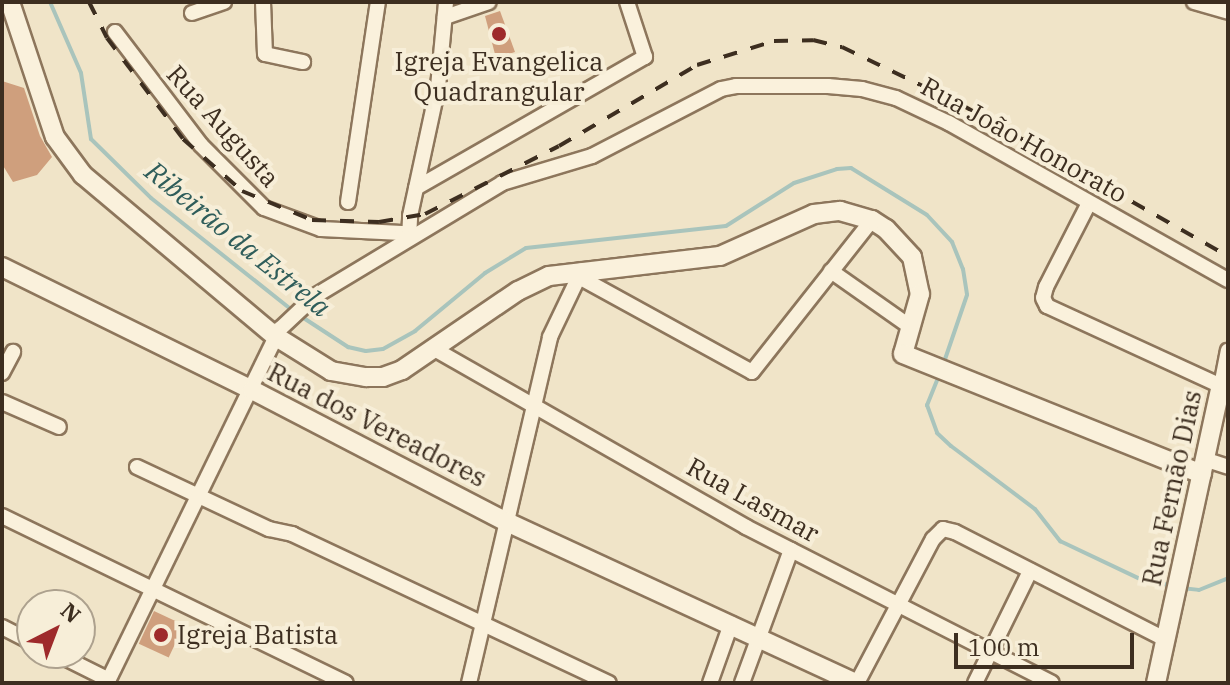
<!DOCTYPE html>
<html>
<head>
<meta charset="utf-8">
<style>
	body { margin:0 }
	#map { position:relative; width:1230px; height:685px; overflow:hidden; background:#f0e4c8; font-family:"IBM Plex Serif",serif }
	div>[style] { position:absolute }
	.stream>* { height:4px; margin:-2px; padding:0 2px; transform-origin:2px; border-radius:2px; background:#a9c4bc }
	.building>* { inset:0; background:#cf9f7d; transform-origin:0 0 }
	.roads { filter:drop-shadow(2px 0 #8d765c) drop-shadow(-2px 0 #8d765c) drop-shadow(0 2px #8d765c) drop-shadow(0 -2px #8d765c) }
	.street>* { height:14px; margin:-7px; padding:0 7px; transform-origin:7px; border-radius:7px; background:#faf1dc }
	.secondary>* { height:18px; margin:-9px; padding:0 9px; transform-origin:9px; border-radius:9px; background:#faf1dc }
	.rail>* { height:4px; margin-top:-2px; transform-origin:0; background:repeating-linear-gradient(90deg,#3d2e20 0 14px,transparent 0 28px) }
	.dots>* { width:22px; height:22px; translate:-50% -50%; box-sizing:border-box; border:4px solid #f7eed8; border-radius:50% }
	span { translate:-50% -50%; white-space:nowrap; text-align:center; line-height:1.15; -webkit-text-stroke:8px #f7eed8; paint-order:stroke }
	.poi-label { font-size:26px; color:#3d2e20 }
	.left { translate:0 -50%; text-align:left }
	.street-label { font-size:26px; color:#3d2e20 }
	.water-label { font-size:28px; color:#2f5d5a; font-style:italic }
	.frame { position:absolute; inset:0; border:4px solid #3d2e20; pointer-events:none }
	.north { position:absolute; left:16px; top:589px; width:80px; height:80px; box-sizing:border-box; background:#f7eed8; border:2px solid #ada18e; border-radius:50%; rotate:42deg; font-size:22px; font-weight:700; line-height:32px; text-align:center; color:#3d2e20 }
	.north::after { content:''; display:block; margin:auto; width:28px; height:36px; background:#9e2a2b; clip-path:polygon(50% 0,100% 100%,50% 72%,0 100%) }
	.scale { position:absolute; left:954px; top:633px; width:180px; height:36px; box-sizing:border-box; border:4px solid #3d2e20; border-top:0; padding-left:10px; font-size:24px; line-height:28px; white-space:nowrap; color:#3d2e20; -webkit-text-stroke:6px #f7eed8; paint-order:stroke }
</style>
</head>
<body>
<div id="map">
	<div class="stream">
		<div style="left:50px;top:2px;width:77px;rotate:66.4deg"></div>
		<div style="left:81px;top:73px;width:67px;rotate:81.4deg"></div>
		<div style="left:91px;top:139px;width:84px;rotate:44.5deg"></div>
		<div style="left:151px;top:198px;width:180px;rotate:38.5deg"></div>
		<div style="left:299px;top:315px;width:59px;rotate:33.1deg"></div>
		<div style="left:348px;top:347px;width:18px;rotate:13deg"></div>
		<div style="left:366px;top:351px;width:17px;rotate:-7deg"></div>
		<div style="left:383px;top:349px;width:37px;rotate:-29deg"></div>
		<div style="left:415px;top:331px;width:91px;rotate:-39.6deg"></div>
		<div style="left:485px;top:273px;width:48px;rotate:-31.4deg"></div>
		<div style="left:526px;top:248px;width:201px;rotate:-6.3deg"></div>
		<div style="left:726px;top:226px;width:80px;rotate:-32.3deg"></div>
		<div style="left:794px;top:183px;width:45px;rotate:-18deg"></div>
		<div style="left:837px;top:169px;width:14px;rotate:-4deg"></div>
		<div style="left:851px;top:168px;width:89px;rotate:31.7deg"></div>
		<div style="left:927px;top:215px;width:37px;rotate:47deg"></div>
		<div style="left:952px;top:242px;width:29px;rotate:68deg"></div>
		<div style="left:963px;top:269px;width:26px;rotate:81deg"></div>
		<div style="left:967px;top:295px;width:74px;rotate:108.9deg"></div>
		<div style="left:940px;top:373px;width:35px;rotate:112deg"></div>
		<div style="left:927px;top:405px;width:30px;rotate:70deg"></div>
		<div style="left:937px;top:433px;width:19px;rotate:43deg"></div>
		<div style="left:951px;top:446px;width:105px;rotate:36.9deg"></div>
		<div style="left:1035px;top:509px;width:41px;rotate:52deg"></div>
		<div style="left:1060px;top:541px;width:89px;rotate:25.4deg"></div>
		<div style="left:1140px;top:579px;width:34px;rotate:12deg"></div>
		<div style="left:1181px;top:588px;width:18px;rotate:6deg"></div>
		<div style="left:1199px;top:590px;width:31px;rotate:-22deg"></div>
	</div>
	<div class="building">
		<div style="clip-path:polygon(500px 11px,515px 52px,496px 58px,485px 16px)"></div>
		<div style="clip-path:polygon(2px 81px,24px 88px,40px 136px,52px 157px,37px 175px,13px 182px,2px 164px)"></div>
		<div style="left:154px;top:611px;width:33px;height:36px;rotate:25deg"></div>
	</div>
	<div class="roads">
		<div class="street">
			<div style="left:263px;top:2px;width:52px;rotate:87.8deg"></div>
			<div style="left:265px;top:54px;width:39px;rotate:12deg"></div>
			<div style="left:1194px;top:2px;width:35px;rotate:16deg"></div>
			<div style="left:192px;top:13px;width:34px;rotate:-19deg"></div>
			<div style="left:445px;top:17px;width:46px;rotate:-18.8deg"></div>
			<div style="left:115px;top:32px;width:142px;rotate:52.7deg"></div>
			<div style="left:201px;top:145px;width:89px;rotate:45deg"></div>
			<div style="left:264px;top:208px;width:61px;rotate:20.2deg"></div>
			<div style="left:321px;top:229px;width:81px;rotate:2.8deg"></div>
			<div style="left:402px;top:233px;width:9px;rotate:36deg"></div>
			<div style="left:409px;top:238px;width:22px;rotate:-87deg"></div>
			<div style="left:410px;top:216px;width:132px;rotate:-77.8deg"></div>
			<div style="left:438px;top:87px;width:85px;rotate:-84.6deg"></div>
			<div style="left:416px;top:188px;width:264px;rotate:-29.8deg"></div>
			<div style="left:645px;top:57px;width:58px;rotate:-108.1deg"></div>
			<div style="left:348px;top:202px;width:202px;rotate:-81.5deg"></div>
			<div style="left:1089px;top:203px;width:94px;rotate:117.1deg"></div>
			<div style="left:1046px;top:287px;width:11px;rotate:105deg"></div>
			<div style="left:1043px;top:298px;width:9px;rotate:63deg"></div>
			<div style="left:1047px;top:306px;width:192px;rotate:24.7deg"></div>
			<div style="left:1221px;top:386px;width:36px;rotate:-79deg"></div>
			<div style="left:831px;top:271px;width:99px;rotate:35.1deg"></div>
			<div style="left:581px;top:278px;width:195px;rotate:28.8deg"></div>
			<div style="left:752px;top:372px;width:194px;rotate:-51.7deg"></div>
			<div style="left:436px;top:350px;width:357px;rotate:29.7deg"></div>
			<div style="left:746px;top:527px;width:343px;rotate:27deg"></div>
			<div style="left:2px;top:373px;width:24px;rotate:-62deg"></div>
			<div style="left:2px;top:402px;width:62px;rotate:23.7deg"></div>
			<div style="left:1207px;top:460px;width:22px;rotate:18deg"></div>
			<div style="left:137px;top:467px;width:146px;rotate:25.2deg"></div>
			<div style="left:269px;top:529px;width:24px;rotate:12deg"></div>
			<div style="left:292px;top:534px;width:350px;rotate:25.2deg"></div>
			<div style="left:2px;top:516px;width:382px;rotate:25.9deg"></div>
			<div style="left:2px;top:627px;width:34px;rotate:27deg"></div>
			<div style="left:55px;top:653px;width:60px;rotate:26.6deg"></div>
			<div style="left:107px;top:683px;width:394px;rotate:-64deg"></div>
			<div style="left:280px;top:329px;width:48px;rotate:-43.3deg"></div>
			<div style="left:315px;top:296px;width:218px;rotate:-31.1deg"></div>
			<div style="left:502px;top:183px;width:94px;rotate:-16.7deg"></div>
			<div style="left:592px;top:156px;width:145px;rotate:-27.4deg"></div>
			<div style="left:721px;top:89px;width:15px;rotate:-11deg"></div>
			<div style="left:736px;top:86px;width:92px"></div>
			<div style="left:828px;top:86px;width:34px;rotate:5deg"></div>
			<div style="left:862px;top:89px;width:35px;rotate:15deg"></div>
			<div style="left:896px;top:98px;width:59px;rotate:25.3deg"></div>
			<div style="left:949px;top:123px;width:320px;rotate:29.4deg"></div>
			<div style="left:469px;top:683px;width:355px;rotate:-76.8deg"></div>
			<div style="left:550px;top:337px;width:74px;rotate:-64.5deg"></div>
			<div style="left:710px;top:683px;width:63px;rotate:-70.4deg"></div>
			<div style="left:742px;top:683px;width:142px;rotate:-69.8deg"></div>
			<div style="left:857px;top:683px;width:163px;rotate:-62.2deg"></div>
			<div style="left:933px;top:539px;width:14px;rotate:-45deg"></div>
			<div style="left:943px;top:529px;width:12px;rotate:14deg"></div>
			<div style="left:955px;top:532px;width:236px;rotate:27deg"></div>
			<div style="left:975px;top:683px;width:125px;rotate:-63.8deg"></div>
		</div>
		<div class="secondary">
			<div style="left:10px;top:2px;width:142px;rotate:71.6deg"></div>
			<div style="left:55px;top:137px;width:47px;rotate:53.6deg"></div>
			<div style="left:83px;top:175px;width:251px;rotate:40deg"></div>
			<div style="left:275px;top:336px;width:66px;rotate:32deg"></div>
			<div style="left:331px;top:371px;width:36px;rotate:10deg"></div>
			<div style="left:366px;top:377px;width:17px"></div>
			<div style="left:383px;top:377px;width:20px;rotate:-20deg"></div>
			<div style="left:402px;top:370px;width:140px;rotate:-34.3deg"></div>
			<div style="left:518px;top:291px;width:34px;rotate:-26deg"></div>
			<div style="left:549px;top:276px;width:172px;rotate:-6.7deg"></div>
			<div style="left:720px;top:256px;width:103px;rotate:-24.1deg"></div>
			<div style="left:814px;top:214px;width:26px;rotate:-7deg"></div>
			<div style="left:840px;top:211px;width:33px;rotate:16deg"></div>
			<div style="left:872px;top:220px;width:17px;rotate:33deg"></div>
			<div style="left:886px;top:229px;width:38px;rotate:47deg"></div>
			<div style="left:912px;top:257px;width:38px;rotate:78deg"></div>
			<div style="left:920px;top:294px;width:62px;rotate:105.8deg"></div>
			<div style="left:903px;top:354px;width:322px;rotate:21.9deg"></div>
			<div style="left:2px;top:267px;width:279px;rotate:26.2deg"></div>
			<div style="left:252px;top:390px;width:287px;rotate:27.4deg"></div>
			<div style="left:507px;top:522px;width:383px;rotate:24.8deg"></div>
			<div style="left:1156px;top:683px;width:304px;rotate:-77.7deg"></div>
			<div style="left:1221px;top:386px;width:8px;rotate:23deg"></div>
		</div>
	</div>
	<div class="rail">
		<div style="left:89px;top:2px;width:40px;rotate:63.4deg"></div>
		<div style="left:107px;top:38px;width:126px;rotate:53deg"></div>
		<div style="left:183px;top:139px;width:79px;rotate:41.4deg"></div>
		<div style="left:242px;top:191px;width:76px;rotate:22.5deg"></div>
		<div style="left:312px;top:220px;width:67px;rotate:1.7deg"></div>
		<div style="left:379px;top:222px;width:47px;rotate:-9.9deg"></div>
		<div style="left:425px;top:214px;width:150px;rotate:-26.9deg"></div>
		<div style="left:559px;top:146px;width:160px;rotate:-30.4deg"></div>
		<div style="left:697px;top:65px;width:81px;rotate:-17.3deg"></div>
		<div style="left:774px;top:41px;width:39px;rotate:-1deg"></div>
		<div style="left:813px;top:40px;width:30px;rotate:14deg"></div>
		<div style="left:842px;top:47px;width:133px;rotate:25.8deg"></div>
		<div style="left:962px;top:105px;width:306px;rotate:29.6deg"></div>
	</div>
	<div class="dots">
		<div style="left:499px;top:34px;background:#9e2a2b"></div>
		<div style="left:161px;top:635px;background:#9e2a2b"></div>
	</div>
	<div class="poi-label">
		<span style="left:499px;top:77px">Igreja Evangelica<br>Quadrangular</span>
		<span class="left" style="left:177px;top:635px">Igreja Batista</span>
	</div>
	<div class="street-label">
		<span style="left:223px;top:126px;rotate:48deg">Rua Augusta</span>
		<span style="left:1024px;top:140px;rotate:29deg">Rua João Honorato</span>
		<span style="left:377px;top:425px;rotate:27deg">Rua dos Vereadores</span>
		<span style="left:1172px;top:488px;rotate:-78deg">Rua Fernão Dias</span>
		<span style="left:753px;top:500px;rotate:29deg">Rua Lasmar</span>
	</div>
	<div class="water-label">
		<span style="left:238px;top:239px;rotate:39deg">Ribeirão da Estrela</span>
	</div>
	<div class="frame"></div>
	<div class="north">N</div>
	<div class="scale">100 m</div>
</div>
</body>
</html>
